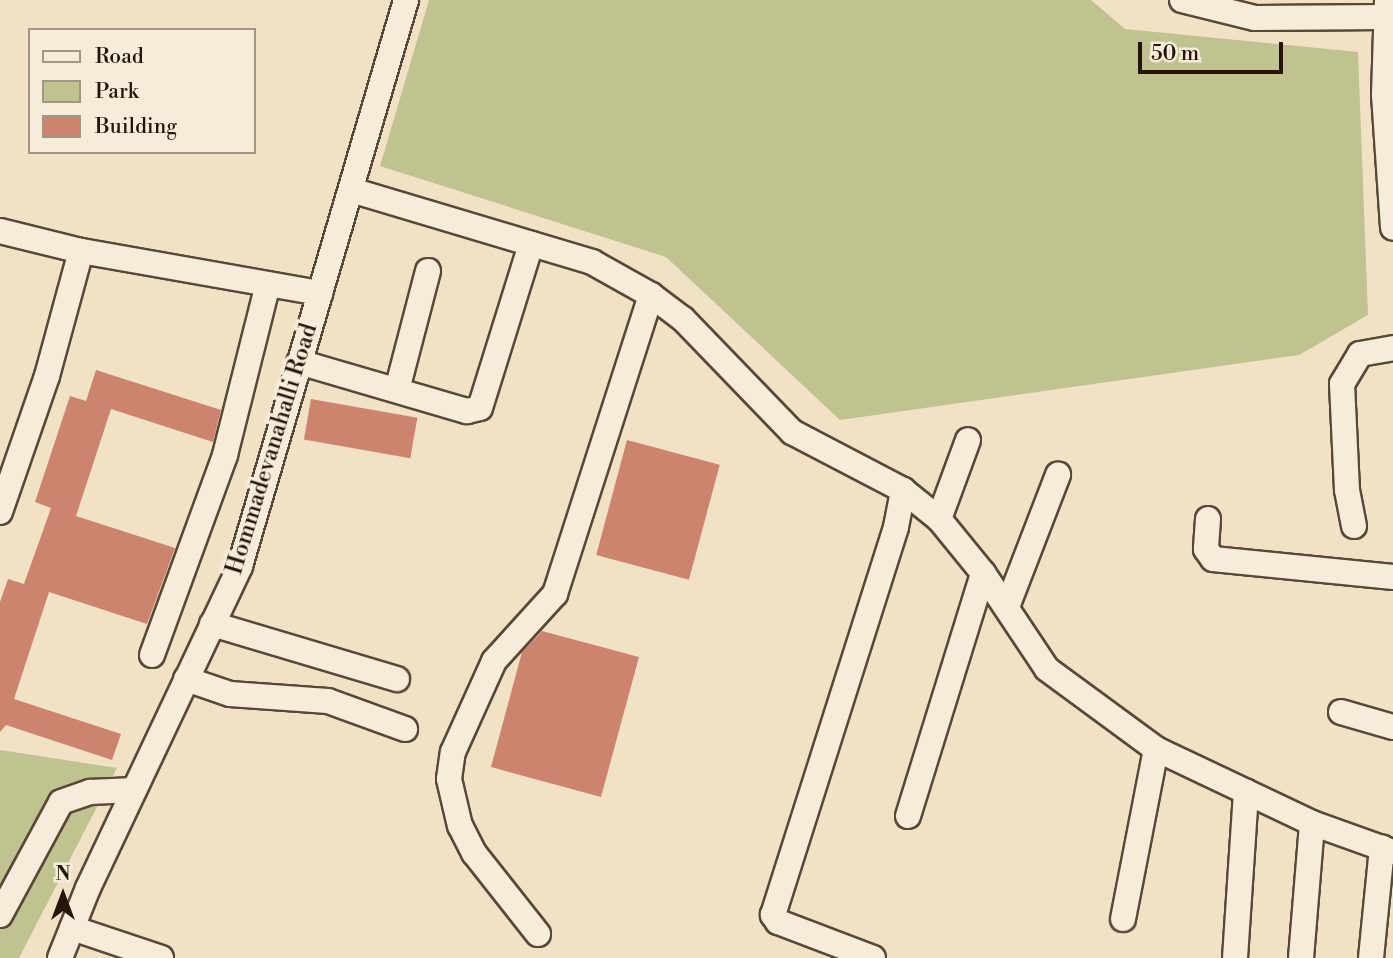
<!DOCTYPE html>
<html>
<head>
<meta charset="utf-8">
<style>
	body { margin:0 }
	#map { position:relative; width:1393px; height:958px; overflow:hidden; background:#f1e2c5; font-family:"Libre Bodoni",serif }
	div>[style] { position:absolute }
	.green>* { inset:0; background:#c0c290 }
	.building>* { inset:0; background:#cd846e; transform-origin:0 0 }
	.roads { filter:drop-shadow(2px 0 #584837) drop-shadow(-2px 0 #584837) drop-shadow(0 2px #584837) drop-shadow(0 -2px #584837) }
	.minor>* { height:24px; margin:-12px; padding:0 12px; transform-origin:12px; border-radius:12px; background:#f6ecd9 }
	span { translate:-50% -50%; white-space:nowrap; text-align:center; line-height:1.15; -webkit-text-stroke:7px #f6ecd9; paint-order:stroke }
	.street-label { font-size:23px; color:#251508 }
	.legend { position:absolute; left:28px; top:28px; width:228px; height:126px; box-sizing:border-box; background:#f6ecd9; border:2px solid #a29685; margin:0; padding:9px 12px; list-style:none; font-size:21px; color:#251508 }
	.legend li { display:flex; align-items:center; gap:14px; height:35px }
	.legend b { width:35px; border:2px solid #a29685 }
	.north { position:absolute; left:28px; top:860px; width:70px; height:70px; -webkit-text-stroke:5px #f6ecd9; paint-order:stroke; rotate:0deg; font-size:19px; font-weight:700; line-height:28px; text-align:center; color:#251508 }
	.north::after { content:''; display:block; margin:auto; width:24px; height:32px; background:#251508; clip-path:polygon(50% 0,100% 100%,50% 72%,0 100%) }
	.scale { position:absolute; left:1138px; top:42px; width:145px; height:32px; box-sizing:border-box; border:4px solid #251508; border-top:0; padding-left:9px; font-size:21px; line-height:24px; white-space:nowrap; color:#251508; -webkit-text-stroke:5px #f6ecd9; paint-order:stroke }
</style>
</head>
<body>
<div id="map">
	<div class="green">
		<div style="clip-path:polygon(429px 0,1091px 0,1125px 29px,1358px 52px,1368px 315px,1299px 355px,840px 420px,666px 257px,380px 166px)"></div>
		<div style="clip-path:polygon(0 750px,117px 768px,19px 958px,0 958px)"></div>
	</div>
	<div class="building">
		<div style="clip-path:polygon(96px 370px,221px 410px,213px 442px,111px 409px,76px 516px,175px 548px,147px 624px,49px 592px,14px 699px,121px 734px,112px 760px,6px 725px,0 732px,0 602px,8px 579px,24px 584px,51px 508px,35px 502px,70px 396px,86px 401px)"></div>
		<div style="left:311px;top:399px;width:108px;height:41px;rotate:10deg"></div>
		<div style="left:627px;top:440px;width:96px;height:119px;rotate:15deg"></div>
		<div style="clip-path:polygon(542px 631px,639px 657px,601px 797px,491px 767px,522px 652px)"></div>
	</div>
	<div class="roads">
		<div class="minor">
			<div style="left:1182px;top:0;width:75px;rotate:13.9deg"></div>
			<div style="left:1255px;top:18px;width:131px;rotate:-0.4deg"></div>
			<div style="left:1387px;top:0;width:95px;rotate:91.8deg"></div>
			<div style="left:1384px;top:95px;width:133px;rotate:86.1deg"></div>
			<div style="left:351px;top:190px;width:252px;rotate:16.6deg"></div>
			<div style="left:592px;top:262px;width:68px;rotate:29.2deg"></div>
			<div style="left:651px;top:295px;width:40px;rotate:37deg"></div>
			<div style="left:683px;top:319px;width:157px;rotate:46deg"></div>
			<div style="left:792px;top:432px;width:125px;rotate:27.6deg"></div>
			<div style="left:903px;top:490px;width:46px;rotate:38.9deg"></div>
			<div style="left:939px;top:519px;width:70px;rotate:50.8deg"></div>
			<div style="left:983px;top:573px;width:115px;rotate:56.3deg"></div>
			<div style="left:1047px;top:669px;width:135px;rotate:36.3deg"></div>
			<div style="left:1156px;top:749px;width:173px;rotate:25.4deg"></div>
			<div style="left:1312px;top:823px;width:86px;rotate:19.7deg"></div>
			<div style="left:0;top:231px;width:83px;rotate:13.9deg"></div>
			<div style="left:81px;top:251px;width:130px;rotate:105.2deg"></div>
			<div style="left:47px;top:376px;width:144px;rotate:109.1deg"></div>
			<div style="left:81px;top:251px;width:243px;rotate:10deg"></div>
			<div style="left:299px;top:362px;width:175px;rotate:16.3deg"></div>
			<div style="left:467px;top:411px;width:13px;rotate:-13deg"></div>
			<div style="left:480px;top:408px;width:172px;rotate:-72.7deg"></div>
			<div style="left:397px;top:390px;width:123px;rotate:-75.4deg"></div>
			<div style="left:939px;top:519px;width:84px;rotate:-69.8deg"></div>
			<div style="left:1208px;top:519px;width:30px;rotate:94deg"></div>
			<div style="left:1206px;top:549px;width:12px;rotate:55deg"></div>
			<div style="left:1213px;top:559px;width:181px;rotate:5.7deg"></div>
			<div style="left:1354px;top:526px;width:37px;rotate:-101deg"></div>
			<div style="left:1347px;top:490px;width:106px;rotate:-92.7deg"></div>
			<div style="left:1342px;top:384px;width:35px;rotate:-59deg"></div>
			<div style="left:1360px;top:354px;width:34px;rotate:-10deg"></div>
			<div style="left:1007px;top:607px;width:142px;rotate:-68.9deg"></div>
			<div style="left:212px;top:624px;width:193px;rotate:16.6deg"></div>
			<div style="left:152px;top:655px;width:213px;rotate:-69.9deg"></div>
			<div style="left:225px;top:455px;width:176px;rotate:-75.9deg"></div>
			<div style="left:186px;top:679px;width:46px;rotate:18.8deg"></div>
			<div style="left:230px;top:694px;width:98px;rotate:4.1deg"></div>
			<div style="left:328px;top:701px;width:82px;rotate:20deg"></div>
			<div style="left:1341px;top:712px;width:54px;rotate:16.1deg"></div>
			<div style="left:908px;top:816px;width:254px;rotate:-72.8deg"></div>
			<div style="left:0;top:915px;width:128px;rotate:-61.6deg"></div>
			<div style="left:61px;top:802px;width:31px;rotate:-19deg"></div>
			<div style="left:90px;top:792px;width:44px;rotate:-2.6deg"></div>
			<div style="left:1123px;top:919px;width:173px;rotate:-79deg"></div>
			<div style="left:72px;top:928px;width:94px;rotate:18.6deg"></div>
			<div style="left:538px;top:934px;width:103px;rotate:-128.3deg"></div>
			<div style="left:474px;top:853px;width:30px;rotate:-117deg"></div>
			<div style="left:460px;top:826px;width:48px;rotate:-103.2deg"></div>
			<div style="left:449px;top:779px;width:27px;rotate:-82deg"></div>
			<div style="left:453px;top:752px;width:100px;rotate:-65.7deg"></div>
			<div style="left:494px;top:661px;width:91px;rotate:-47.7deg"></div>
			<div style="left:555px;top:594px;width:314px;rotate:-72.2deg"></div>
			<div style="left:60px;top:958px;width:75px;rotate:-68.2deg"></div>
			<div style="left:88px;top:888px;width:356px;rotate:-64.7deg"></div>
			<div style="left:240px;top:566px;width:590px;rotate:-73.65deg"></div>
			<div style="left:873px;top:958px;width:102px;rotate:-159.2deg"></div>
			<div style="left:778px;top:922px;width:9px;rotate:-126deg"></div>
			<div style="left:773px;top:915px;width:407px;rotate:-72.4deg"></div>
			<div style="left:896px;top:527px;width:38px;rotate:-79deg"></div>
			<div style="left:1235px;top:958px;width:167px;rotate:-86.2deg"></div>
			<div style="left:1301px;top:958px;width:135px;rotate:-85.3deg"></div>
			<div style="left:1371px;top:958px;width:111px;rotate:-84.3deg"></div>
		</div>
	</div>
	<div class="street-label">
		<span style="left:272px;top:449px;rotate:-73deg">Hommadevanahalli Road</span>
	</div>
	<ul class="legend">
	<li><b style="height:9px;background:#f6ecd9"></b>Road</li>
	<li><b style="height:19px;background:#c0c290"></b>Park</li>
	<li><b style="height:19px;background:#cd846e"></b>Building</li>
	</ul>
	<div class="north">N</div>
	<div class="scale">50 m</div>
</div>
</body>
</html>
